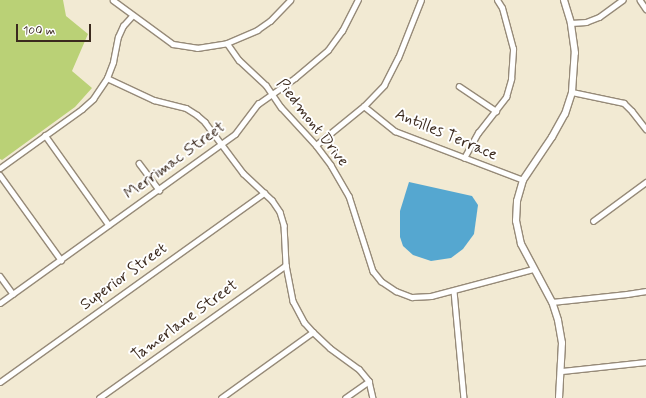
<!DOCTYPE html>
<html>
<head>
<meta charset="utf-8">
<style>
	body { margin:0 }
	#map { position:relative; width:646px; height:398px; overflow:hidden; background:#f2ead3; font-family:Mynerve,sans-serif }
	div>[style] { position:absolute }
	.green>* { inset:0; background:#bad176 }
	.water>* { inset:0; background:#55a7d0 }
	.roads { filter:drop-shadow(1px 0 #968a78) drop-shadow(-1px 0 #968a78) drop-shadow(0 1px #968a78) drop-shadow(0 -1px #968a78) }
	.minor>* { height:4.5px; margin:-2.25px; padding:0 2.25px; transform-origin:2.25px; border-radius:2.25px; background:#fff }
	.tertiary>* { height:6px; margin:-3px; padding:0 3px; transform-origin:3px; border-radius:3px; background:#fff }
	span { translate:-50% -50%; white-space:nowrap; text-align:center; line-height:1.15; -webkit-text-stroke:4px #fff; paint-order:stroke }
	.street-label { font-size:16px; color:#3b2a1e }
	.scale { position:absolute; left:16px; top:24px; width:75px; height:18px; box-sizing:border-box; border:2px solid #3b2a1e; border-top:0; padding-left:5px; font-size:12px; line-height:14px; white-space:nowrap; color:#3b2a1e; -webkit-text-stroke:3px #fff; paint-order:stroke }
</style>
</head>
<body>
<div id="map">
	<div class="green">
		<div style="clip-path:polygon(0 0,63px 0,66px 16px,88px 34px,72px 71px,92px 88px,75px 107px,2px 160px,0 159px)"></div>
	</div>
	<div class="water">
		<div style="clip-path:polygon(409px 182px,472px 196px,478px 205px,474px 234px,463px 249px,451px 258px,431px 261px,413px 255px,403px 246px,400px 237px,400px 211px)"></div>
	</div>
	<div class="roads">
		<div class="minor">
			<div style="left:113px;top:0;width:74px;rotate:36.3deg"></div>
			<div style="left:173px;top:44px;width:24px;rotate:9deg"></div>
			<div style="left:197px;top:48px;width:30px;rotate:-9deg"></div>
			<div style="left:227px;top:43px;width:33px;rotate:-23deg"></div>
			<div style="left:257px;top:30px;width:16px;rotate:-35deg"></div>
			<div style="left:270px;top:21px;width:29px;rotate:-46deg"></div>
			<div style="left:640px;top:0;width:11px;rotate:56deg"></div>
			<div style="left:571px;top:23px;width:15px;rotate:-4deg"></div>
			<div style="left:586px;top:22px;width:14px;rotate:-21deg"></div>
			<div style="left:599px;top:17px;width:29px;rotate:-36deg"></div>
			<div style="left:227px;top:43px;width:21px;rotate:55deg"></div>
			<div style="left:239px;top:60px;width:37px;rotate:43deg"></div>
			<div style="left:266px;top:85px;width:27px;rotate:56deg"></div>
			<div style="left:281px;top:107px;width:52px;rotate:47.4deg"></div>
			<div style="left:316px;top:145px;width:25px;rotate:53deg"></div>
			<div style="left:331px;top:165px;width:36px;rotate:60deg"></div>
			<div style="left:349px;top:196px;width:79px;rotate:72.3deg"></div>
			<div style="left:373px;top:271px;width:13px;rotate:51deg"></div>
			<div style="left:381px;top:281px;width:18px;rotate:34deg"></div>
			<div style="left:396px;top:291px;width:17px;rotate:21deg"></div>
			<div style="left:412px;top:297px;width:19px;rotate:-3deg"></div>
			<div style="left:431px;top:296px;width:106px;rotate:-14.8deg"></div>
			<div style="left:107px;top:78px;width:52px;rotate:25.1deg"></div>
			<div style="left:154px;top:100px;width:33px;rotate:14deg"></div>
			<div style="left:186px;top:108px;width:13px;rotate:32deg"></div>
			<div style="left:197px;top:115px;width:11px;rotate:41deg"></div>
			<div style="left:205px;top:122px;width:64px;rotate:53.3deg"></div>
			<div style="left:243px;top:173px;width:40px;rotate:43deg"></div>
			<div style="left:272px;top:200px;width:14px;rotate:56deg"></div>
			<div style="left:280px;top:212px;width:14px;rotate:73deg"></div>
			<div style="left:284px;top:225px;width:40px;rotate:87.1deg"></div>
			<div style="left:286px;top:265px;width:37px;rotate:79deg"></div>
			<div style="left:293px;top:301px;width:24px;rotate:62deg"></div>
			<div style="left:304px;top:322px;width:13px;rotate:48deg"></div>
			<div style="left:313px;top:332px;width:23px;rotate:43deg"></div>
			<div style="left:330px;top:348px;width:36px;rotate:36deg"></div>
			<div style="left:359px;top:369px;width:16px;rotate:50deg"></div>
			<div style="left:369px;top:381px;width:17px;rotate:77deg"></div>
			<div style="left:459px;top:86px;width:45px;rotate:34deg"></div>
			<div style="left:572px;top:92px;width:53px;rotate:11.9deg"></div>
			<div style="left:624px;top:103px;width:11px;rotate:45deg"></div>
			<div style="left:632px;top:111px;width:23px;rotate:52deg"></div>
			<div style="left:364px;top:106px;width:40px;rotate:39deg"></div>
			<div style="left:395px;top:131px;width:137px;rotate:20.9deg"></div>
			<div style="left:45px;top:135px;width:110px;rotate:54.6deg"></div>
			<div style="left:316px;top:145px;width:62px;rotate:-39.1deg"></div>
			<div style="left:364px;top:106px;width:29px;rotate:-46deg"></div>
			<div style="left:384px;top:85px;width:30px;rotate:-63deg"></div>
			<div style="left:398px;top:58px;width:62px;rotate:-68.4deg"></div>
			<div style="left:464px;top:158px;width:29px;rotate:-61deg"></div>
			<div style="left:478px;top:133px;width:46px;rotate:-52.1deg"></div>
			<div style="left:506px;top:97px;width:19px;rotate:-74deg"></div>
			<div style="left:511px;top:79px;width:30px;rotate:-86deg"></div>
			<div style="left:513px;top:49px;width:42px;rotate:-105deg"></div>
			<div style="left:502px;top:8px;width:9px;rotate:-122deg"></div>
			<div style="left:139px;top:163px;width:34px;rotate:53deg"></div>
			<div style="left:0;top:168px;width:101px;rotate:-35.7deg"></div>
			<div style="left:82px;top:109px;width:15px;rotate:-42deg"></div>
			<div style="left:93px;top:99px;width:25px;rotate:-56deg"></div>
			<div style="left:107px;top:78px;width:17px;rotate:-69deg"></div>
			<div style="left:113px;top:62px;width:25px;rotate:-79deg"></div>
			<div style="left:118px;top:37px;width:12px;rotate:-66deg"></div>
			<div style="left:123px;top:26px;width:13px;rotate:-48deg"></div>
			<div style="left:0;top:175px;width:105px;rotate:54.3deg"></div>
			<div style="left:593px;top:221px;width:66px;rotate:-36.3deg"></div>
			<div style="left:0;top:276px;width:22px;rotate:54deg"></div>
			<div style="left:454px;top:291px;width:107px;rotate:84.7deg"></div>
			<div style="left:552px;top:302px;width:75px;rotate:-6.1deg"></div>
			<div style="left:627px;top:294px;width:19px;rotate:-9deg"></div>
			<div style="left:0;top:303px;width:289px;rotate:-35.7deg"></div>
			<div style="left:235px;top:134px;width:38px;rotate:-53deg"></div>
			<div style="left:258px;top:104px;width:45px;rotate:-35.1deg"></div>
			<div style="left:295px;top:78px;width:43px;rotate:-40.3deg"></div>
			<div style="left:328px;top:50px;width:24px;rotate:-54deg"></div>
			<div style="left:342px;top:31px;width:35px;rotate:-63deg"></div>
			<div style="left:562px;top:371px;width:84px;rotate:-6.1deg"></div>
			<div style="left:0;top:382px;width:325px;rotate:-35.6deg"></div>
			<div style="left:99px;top:398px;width:229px;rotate:-35.4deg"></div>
			<div style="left:221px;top:398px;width:113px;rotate:-35.7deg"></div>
			<div style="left:345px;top:398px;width:29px;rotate:-35deg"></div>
		</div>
		<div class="tertiary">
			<div style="left:559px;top:398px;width:55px;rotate:-86.9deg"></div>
			<div style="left:562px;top:343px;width:23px;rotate:-100deg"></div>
			<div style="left:558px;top:320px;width:19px;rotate:-108deg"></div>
			<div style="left:552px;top:302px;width:66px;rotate:-118.1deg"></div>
			<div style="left:521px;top:244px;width:24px;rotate:-102deg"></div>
			<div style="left:516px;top:221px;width:20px;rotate:-87deg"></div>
			<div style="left:517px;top:201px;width:22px;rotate:-74deg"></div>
			<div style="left:523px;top:180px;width:52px;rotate:-56deg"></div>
			<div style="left:552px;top:137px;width:26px;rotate:-61deg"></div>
			<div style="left:565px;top:114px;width:23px;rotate:-72deg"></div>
			<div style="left:572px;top:92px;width:39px;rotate:-86deg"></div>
			<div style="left:575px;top:53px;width:30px;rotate:-98deg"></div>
			<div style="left:571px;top:23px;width:24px;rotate:-107deg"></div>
		</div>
	</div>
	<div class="street-label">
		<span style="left:312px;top:123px;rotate:52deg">Piedmont Drive</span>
		<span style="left:446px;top:135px;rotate:23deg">Antilles Terrace</span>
		<span style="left:175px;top:161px;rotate:-36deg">Merrimac Street</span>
		<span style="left:124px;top:277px;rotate:-36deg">Superior Street</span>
		<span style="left:185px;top:321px;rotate:-36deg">Tamerlane Street</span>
	</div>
	<div class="scale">100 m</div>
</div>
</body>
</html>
